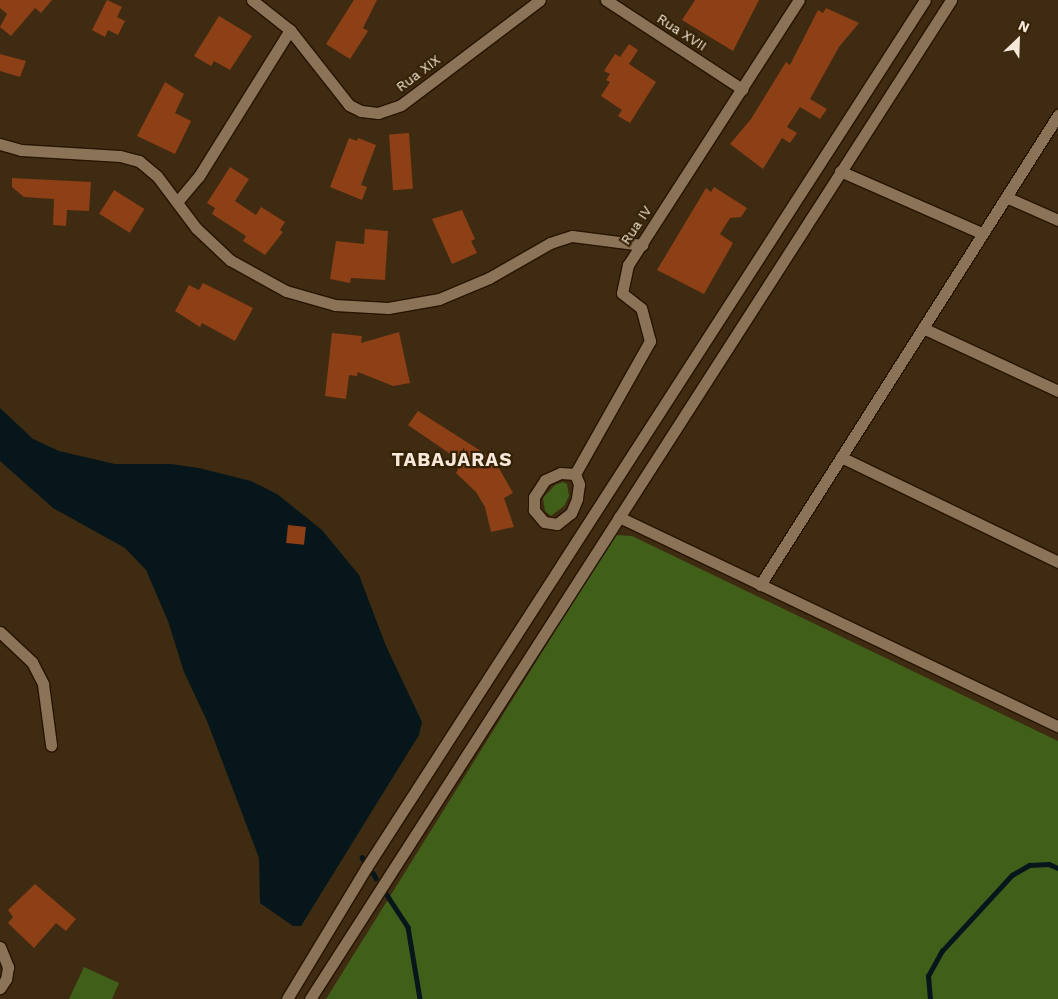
<!DOCTYPE html>
<html>
<head>
<meta charset="utf-8">
<style>
	body { margin:0 }
	#map { position:relative; width:1058px; height:999px; overflow:hidden; background:#3f2b11; font-family:"Work Sans",sans-serif }
	div>[style] { position:absolute }
	.green>* { inset:0; background:#40601a }
	.water>* { inset:0; background:#07161b }
	.stream>* { height:4.5px; margin:-2.25px; padding:0 2.25px; transform-origin:2.25px; border-radius:2.25px; background:#07161b }
	.building>* { inset:0; background:#8d3f16; transform-origin:0 0 }
	.roads { filter:drop-shadow(1px 0 #261300) drop-shadow(-1px 0 #261300) drop-shadow(0 1px #261300) drop-shadow(0 -1px #261300) }
	.minor>* { height:11px; margin:-5.5px; padding:0 5.5px; transform-origin:5.5px; border-radius:5.5px; background:#8b7357 }
	span { translate:-50% -50%; white-space:nowrap; text-align:center; line-height:1.15; -webkit-text-stroke:4.5px #352206; paint-order:stroke }
	.street-label { font-size:14px; color:#f6e9d9 }
	.district-label { font-size:19px; color:#f6e9d9; font-weight:700; letter-spacing:1px }
	.north { position:absolute; left:993px; top:15px; width:50px; height:50px; -webkit-text-stroke:4px #352206; paint-order:stroke; rotate:24deg; font-size:14px; font-weight:700; line-height:20px; text-align:center; color:#f6e9d9 }
	.north::after { content:''; display:block; margin:auto; width:18px; height:22px; background:#f6e9d9; clip-path:polygon(50% 0,100% 100%,50% 72%,0 100%) }
</style>
</head>
<body>
<div id="map">
	<div class="green">
		<div style="clip-path:polygon(563px 482px,567px 484px,569px 496px,564px 506px,551px 516px,545px 511px,543px 498px,555px 485px)"></div>
		<div style="clip-path:polygon(615px 535px,632px 536px,1058px 741px,1058px 999px,326px 999px)"></div>
		<div style="clip-path:polygon(84px 967px,119px 983px,112px 999px,69px 999px)"></div>
	</div>
	<div class="water">
		<div style="clip-path:polygon(0 408px,33px 439px,59px 451px,115px 464px,171px 464px,199px 468px,251px 481px,277px 494px,322px 530px,359px 575px,386px 646px,422px 722px,419px 735px,301px 926px,293px 926px,260px 903px,259px 858px,207px 721px,184px 672px,168px 621px,146px 570px,125px 548px,53px 508px,0 461px)"></div>
	</div>
	<div class="stream">
		<div style="left:362px;top:857px;width:2px;rotate:63deg"></div>
		<div style="left:373px;top:873px;width:6px;rotate:59deg"></div>
		<div style="left:385px;top:892px;width:42px;rotate:56.7deg"></div>
		<div style="left:408px;top:927px;width:73px;rotate:80.5deg"></div>
		<div style="left:930px;top:999px;width:23px;rotate:-95deg"></div>
		<div style="left:928px;top:976px;width:29px;rotate:-61deg"></div>
		<div style="left:942px;top:951px;width:103px;rotate:-47.4deg"></div>
		<div style="left:1012px;top:875px;width:20px;rotate:-30deg"></div>
		<div style="left:1029px;top:865px;width:20px;rotate:-3deg"></div>
		<div style="left:1049px;top:864px;width:10px;rotate:24deg"></div>
	</div>
	<div class="building">
		<div style="clip-path:polygon(0 0,52px 0,41px 13px,35px 8px,11px 36px,0 27px,7px 14px,0 8px)"></div>
		<div style="clip-path:polygon(107px 0,122px 7px,117px 17px,125px 21px,118px 35px,108px 30px,105px 37px,92px 30px)"></div>
		<div style="clip-path:polygon(354px 0,377px 0,363px 28px,368px 31px,350px 59px,326px 44px)"></div>
		<div style="clip-path:polygon(695px 0,759px 0,733px 51px,682px 20px)"></div>
		<div style="clip-path:polygon(826px 8px,859px 23px,839px 47px,810px 99px,827px 109px,820px 119px,800px 107px,787px 127px,797px 133px,790px 143px,782px 138px,763px 169px,730px 144px,751px 119px,786px 62px,790px 65px,818px 10px,823px 13px)"></div>
		<div style="clip-path:polygon(219px 16px,252px 36px,230px 70px,214px 61px,211px 66px,194px 56px)"></div>
		<div style="clip-path:polygon(629px 44px,638px 50px,629px 64px,656px 82px,630px 123px,618px 116px,622px 110px,601px 96px,610px 82px,606px 80px,610px 74px,604px 71px,615px 54px,620px 57px)"></div>
		<div style="clip-path:polygon(0 54px,26px 61px,20px 77px,0 71px)"></div>
		<div style="clip-path:polygon(165px 82px,184px 94px,175px 113px,191px 121px,175px 154px,137px 136px)"></div>
		<div style="left:409px;top:133px;width:56px;height:20px;rotate:86deg"></div>
		<div style="clip-path:polygon(349px 138px,357px 141px,358px 138px,376px 145px,361px 185px,367px 187px,362px 200px,330px 187px)"></div>
		<div style="clip-path:polygon(230px 167px,249px 179px,235px 201px,256px 215px,261px 207px,285px 222px,280px 230px,283px 232px,265px 255px,243px 241px,246px 236px,212px 214px,215px 208px,207px 203px)"></div>
		<div style="clip-path:polygon(12px 178px,91px 182px,89px 211px,67px 210px,66px 226px,53px 225px,54px 199px,24px 197px,12px 187px)"></div>
		<div style="clip-path:polygon(714px 187px,747px 208px,741px 217px,730px 218px,720px 234px,733px 243px,704px 294px,657px 270px,706px 188px,711px 192px)"></div>
		<div style="left:114px;top:190px;width:36px;height:28px;rotate:32deg"></div>
		<div style="clip-path:polygon(462px 210px,475px 239px,471px 241px,477px 253px,452px 264px,432px 219px)"></div>
		<div style="clip-path:polygon(365px 229px,388px 231px,385px 280px,351px 278px,350px 283px,330px 279px,336px 241px,364px 244px)"></div>
		<div style="clip-path:polygon(203px 283px,253px 308px,235px 341px,202px 323px,200px 327px,175px 311px,189px 285px,199px 290px)"></div>
		<div style="clip-path:polygon(399px 332px,410px 383px,393px 386px,358px 372px,357px 376px,349px 375px,346px 399px,325px 396px,332px 333px,362px 336px,361px 343px)"></div>
		<div style="clip-path:polygon(418px 411px,484px 453px,499px 468px,513px 493px,504px 498px,514px 527px,491px 532px,485px 507px,476px 492px,456px 473px,462px 462px,408px 425px)"></div>
		<div style="left:288px;top:525px;width:18px;height:18px;rotate:6deg"></div>
		<div style="clip-path:polygon(35px 884px,76px 919px,66px 931px,56px 923px,34px 948px,8px 923px,13px 917px,8px 910px)"></div>
	</div>
	<div class="roads">
		<div class="minor">
			<div style="left:252px;top:0;width:48px;rotate:38.3deg"></div>
			<div style="left:290px;top:30px;width:95px;rotate:51.8deg"></div>
			<div style="left:349px;top:105px;width:13px;rotate:27deg"></div>
			<div style="left:361px;top:111px;width:17px;rotate:7deg"></div>
			<div style="left:378px;top:113px;width:24px;rotate:-19deg"></div>
			<div style="left:401px;top:105px;width:174px;rotate:-37.1deg"></div>
			<div style="left:606px;top:0;width:163px;rotate:33.2deg"></div>
			<div style="left:0;top:144px;width:22px;rotate:16deg"></div>
			<div style="left:21px;top:150px;width:99px;rotate:3.5deg"></div>
			<div style="left:120px;top:156px;width:20px;rotate:15deg"></div>
			<div style="left:139px;top:161px;width:23px;rotate:40deg"></div>
			<div style="left:157px;top:176px;width:65px;rotate:53.1deg"></div>
			<div style="left:196px;top:228px;width:47px;rotate:43.3deg"></div>
			<div style="left:230px;top:260px;width:64px;rotate:29deg"></div>
			<div style="left:286px;top:291px;width:51px;rotate:15.9deg"></div>
			<div style="left:335px;top:305px;width:53px;rotate:3.2deg"></div>
			<div style="left:388px;top:308px;width:52px;rotate:-10deg"></div>
			<div style="left:439px;top:299px;width:54px;rotate:-22.8deg"></div>
			<div style="left:489px;top:278px;width:70px;rotate:-29.8deg"></div>
			<div style="left:550px;top:243px;width:23px;rotate:-18deg"></div>
			<div style="left:572px;top:236px;width:71px;rotate:7.3deg"></div>
			<div style="left:840px;top:171px;width:154px;rotate:23.7deg"></div>
			<div style="left:1006px;top:197px;width:57px;rotate:23.9deg"></div>
			<div style="left:177px;top:202px;width:34px;rotate:-50deg"></div>
			<div style="left:199px;top:176px;width:172px;rotate:-58.1deg"></div>
			<div style="left:923px;top:328px;width:149px;rotate:25deg"></div>
			<div style="left:841px;top:457px;width:241px;rotate:25.8deg"></div>
			<div style="left:561px;top:473px;width:14px;rotate:4deg"></div>
			<div style="left:575px;top:474px;width:11px;rotate:68deg"></div>
			<div style="left:579px;top:484px;width:15px;rotate:98deg"></div>
			<div style="left:577px;top:499px;width:15px;rotate:113deg"></div>
			<div style="left:571px;top:513px;width:18px;rotate:142deg"></div>
			<div style="left:557px;top:524px;width:13px;rotate:-171deg"></div>
			<div style="left:544px;top:522px;width:16px;rotate:-130deg"></div>
			<div style="left:534px;top:510px;width:13px;rotate:-90deg"></div>
			<div style="left:534px;top:497px;width:20px;rotate:-57deg"></div>
			<div style="left:545px;top:480px;width:17px;rotate:-24deg"></div>
			<div style="left:575px;top:474px;width:153px;rotate:-60.6deg"></div>
			<div style="left:650px;top:341px;width:34px;rotate:-105deg"></div>
			<div style="left:641px;top:308px;width:24px;rotate:-142deg"></div>
			<div style="left:622px;top:293px;width:29px;rotate:-78deg"></div>
			<div style="left:628px;top:265px;width:315px;rotate:-57.2deg"></div>
			<div style="left:619px;top:517px;width:486px;rotate:25.5deg"></div>
			<div style="left:760px;top:585px;width:557px;rotate:-57.62deg"></div>
			<div style="left:0;top:632px;width:44px;rotate:43.2deg"></div>
			<div style="left:32px;top:662px;width:25px;rotate:63deg"></div>
			<div style="left:43px;top:684px;width:62px;rotate:82.5deg"></div>
			<div style="left:0;top:947px;width:22px;rotate:68deg"></div>
			<div style="left:8px;top:967px;width:12px;rotate:99deg"></div>
			<div style="left:6px;top:979px;width:11px;rotate:124deg"></div>
			<div style="left:287px;top:999px;width:153px;rotate:-58.9deg"></div>
			<div style="left:366px;top:868px;width:1032px;rotate:-57.22deg"></div>
			<div style="left:310px;top:999px;width:1187px;rotate:-57.31deg"></div>
		</div>
	</div>
	<div class="street-label">
		<span style="left:682px;top:32px;rotate:33deg">Rua XVII</span>
		<span style="left:418px;top:73px;rotate:-37deg">Rua XIX</span>
		<span style="left:636px;top:225px;rotate:-56deg">Rua IV</span>
	</div>
	<div class="district-label">
		<span style="left:452px;top:460px">TABAJARAS</span>
	</div>
	<div class="north">N</div>
</div>
</body>
</html>
